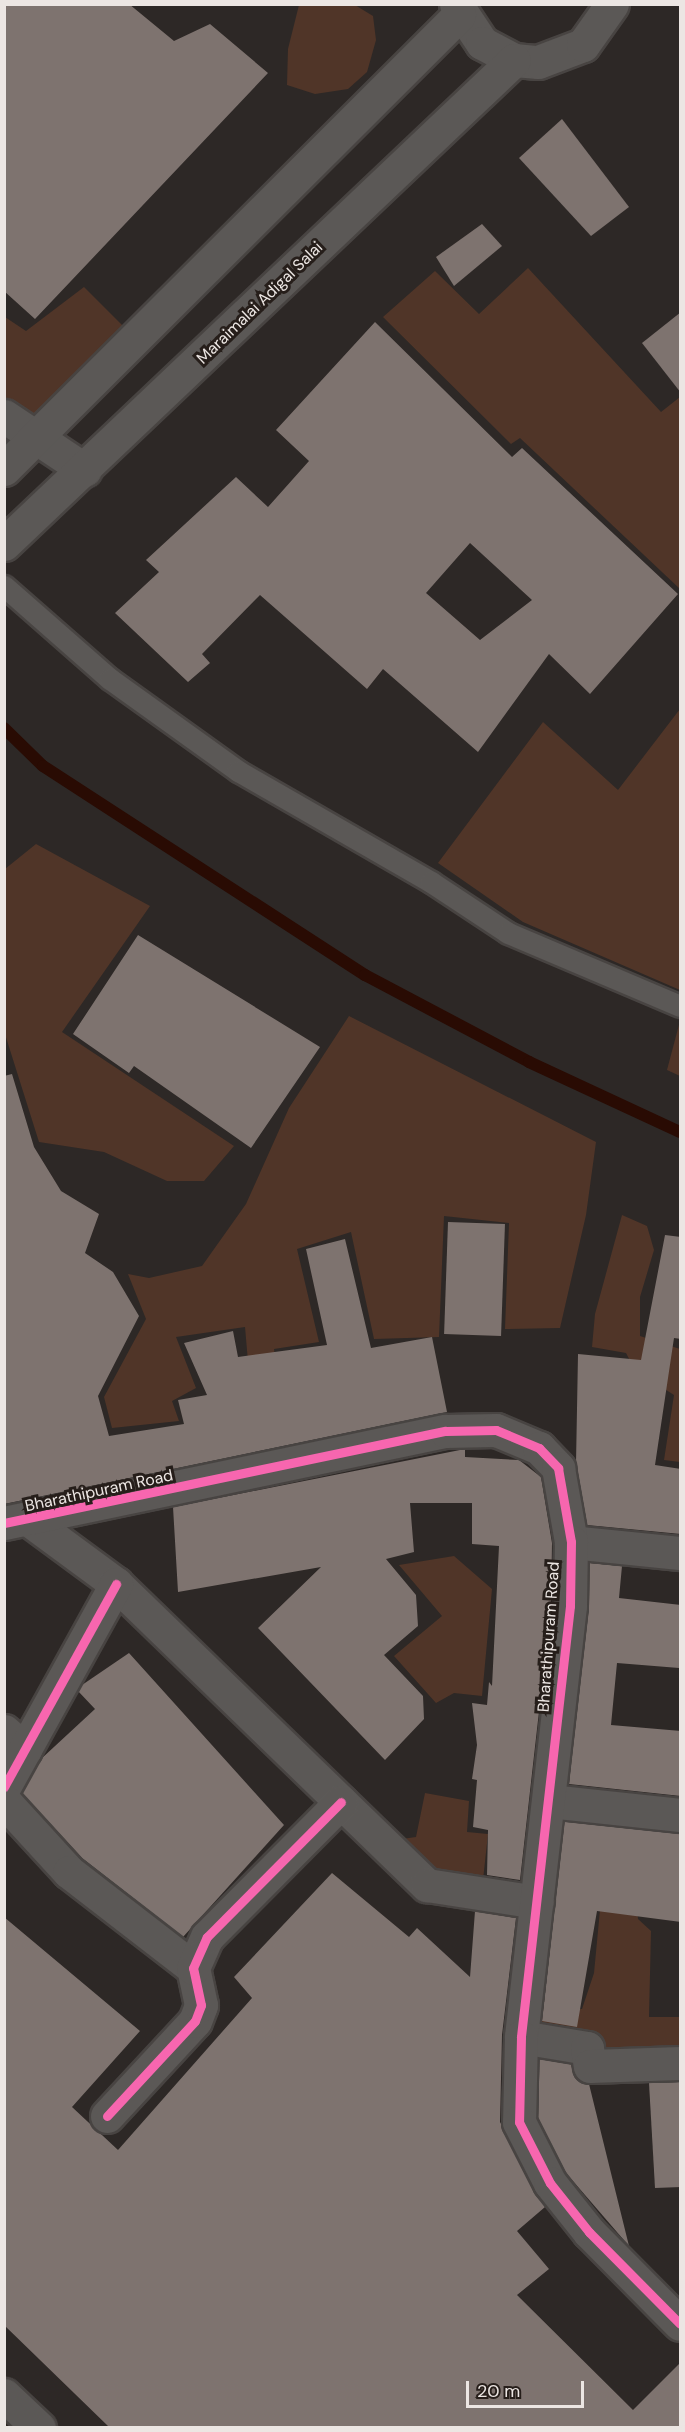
<!DOCTYPE html>
<html>
<head>
<meta charset="utf-8">
<style>
	body { margin:0 }
	#map { position:relative; width:685px; height:2432px; overflow:hidden; background:#2d2826; font-family:"DM Sans",sans-serif }
	div>[style] { position:absolute }
	.green>* { inset:0; background:#503528 }
	.stream>* { height:12px; margin:-6px; padding:0 6px; transform-origin:6px; border-radius:6px; background:#290b03 }
	.building>* { inset:0; background:#7e736f; transform-origin:0 0 }
	.roads { filter:drop-shadow(2px 0 #484442) drop-shadow(-2px 0 #484442) drop-shadow(0 2px #484442) drop-shadow(0 -2px #484442) }
	.service>* { height:21px; margin:-10.5px; padding:0 10.5px; transform-origin:10.5px; border-radius:10.5px; background:#5b5856 }
	.minor>* { height:33px; margin:-16.5px; padding:0 16.5px; transform-origin:16.5px; border-radius:16.5px; background:#5b5856 }
	.tertiary>* { height:33px; margin:-16.5px; padding:0 16.5px; transform-origin:16.5px; border-radius:16.5px; background:#5b5856 }
	.secondary>* { height:33px; margin:-16.5px; padding:0 16.5px; transform-origin:16.5px; border-radius:16.5px; background:#5b5856 }
	.cycleway>* { height:9px; margin:-4.5px; padding:0 4.5px; transform-origin:4.5px; border-radius:4.5px; background:#f766af }
	span { translate:-50% -50%; white-space:nowrap; text-align:center; line-height:1.15; -webkit-text-stroke:6px #261e1a; paint-order:stroke }
	.street-label { font-size:16px; color:#ece6e3 }
	.frame { position:absolute; inset:0; border:6px solid #ece6e3; pointer-events:none }
	.scale { position:absolute; left:466px; top:2381px; width:118px; height:27px; box-sizing:border-box; border:3px solid #ece6e3; border-top:0; padding-left:8px; font-size:18px; line-height:21px; white-space:nowrap; color:#ece6e3; -webkit-text-stroke:4px #261e1a; paint-order:stroke }
</style>
</head>
<body>
<div id="map">
	<div class="green">
		<div style="clip-path:polygon(299px 5px,355px 5px,373px 16px,376px 40px,367px 72px,348px 89px,315px 94px,287px 85px,288px 49px)"></div>
		<div style="clip-path:polygon(528px 268px,661px 412px,680px 397px,680px 589px,520px 438px,511px 444px,383px 317px,435px 271px,479px 314px)"></div>
		<div style="clip-path:polygon(84px 287px,125px 328px,38px 418px,5px 400px,5px 317px,26px 331px)"></div>
		<div style="clip-path:polygon(680px 709px,680px 990px,523px 922px,438px 863px,543px 722px,618px 790px)"></div>
		<div style="clip-path:polygon(36px 844px,150px 906px,62px 1032px,234px 1146px,204px 1181px,167px 1181px,104px 1152px,39px 1142px,4px 1031px,5px 869px)"></div>
		<div style="clip-path:polygon(349px 1016px,596px 1142px,586px 1215px,560px 1328px,505px 1329px,509px 1223px,444px 1216px,439px 1337px,374px 1339px,351px 1232px,297px 1249px,319px 1342px,274px 1349px,279px 1388px,251px 1396px,245px 1327px,176px 1337px,196px 1388px,172px 1401px,179px 1421px,112px 1428px,104px 1397px,146px 1319px,128px 1274px,149px 1278px,202px 1266px,246px 1204px,289px 1108px)"></div>
		<div style="clip-path:polygon(680px 1021px,680px 1076px,667px 1070px)"></div>
		<div style="clip-path:polygon(622px 1215px,647px 1226px,654px 1250px,640px 1297px,640px 1336px,680px 1349px,680px 1462px,664px 1460px,674px 1395px,635px 1370px,626px 1353px,592px 1347px,595px 1314px)"></div>
		<div style="clip-path:polygon(454px 1556px,492px 1589px,482px 1696px,454px 1693px,436px 1703px,394px 1656px,442px 1616px,399px 1565px)"></div>
		<div style="clip-path:polygon(425px 1793px,469px 1801px,467px 1832px,488px 1834px,482px 1889px,428px 1880px,388px 1841px,416px 1837px)"></div>
		<div style="clip-path:polygon(635px 1885px,638px 1919px,651px 1931px,649px 2017px,680px 2017px,680px 2055px,621px 2063px,534px 2033px,533px 2008px,582px 2009px,594px 1973px,600px 1910px)"></div>
	</div>
	<div class="stream">
		<div style="left:4px;top:728px;width:54px;rotate:44.3deg"></div>
		<div style="left:43px;top:766px;width:384px;rotate:33deg"></div>
		<div style="left:365px;top:975px;width:186px;rotate:27.9deg"></div>
		<div style="left:529px;top:1062px;width:166px;rotate:24.9deg"></div>
	</div>
	<div class="building">
		<div style="clip-path:polygon(4px 4px,129px 4px,174px 41px,210px 24px,268px 73px,35px 319px,4px 291px)"></div>
		<div style="clip-path:polygon(562px 119px,629px 207px,591px 236px,519px 158px)"></div>
		<div style="clip-path:polygon(482px 224px,502px 246px,454px 286px,436px 257px)"></div>
		<div style="clip-path:polygon(681px 312px,681px 393px,642px 343px)"></div>
		<div style="clip-path:polygon(evenodd,375px 322px,512px 457px,522px 448px,678px 594px,590px 694px,549px 654px,478px 752px,383px 669px,367px 689px,260px 595px,202px 654px,210px 663px,188px 682px,115px 613px,159px 572px,146px 560px,236px 477px,268px 507px,309px 461px,276px 430px,375px 322px,470px 543px,532px 600px,480px 640px,426px 593px,470px 543px)"></div>
		<div style="clip-path:polygon(138px 935px,320px 1047px,251px 1148px,134px 1066px,129px 1073px,73px 1034px)"></div>
		<div style="clip-path:polygon(12px 1074px,34px 1147px,61px 1191px,99px 1214px,85px 1253px,113px 1272px,139px 1316px,98px 1396px,109px 1436px,184px 1424px,178px 1400px,207px 1395px,184px 1343px,233px 1331px,238px 1357px,327px 1345px,306px 1249px,345px 1239px,371px 1348px,432px 1337px,447px 1412px,4px 1504px,4px 1076px)"></div>
		<div style="left:448px;top:1222px;width:57px;height:112px;rotate:2deg"></div>
		<div style="clip-path:polygon(665px 1235px,681px 1237px,681px 1339px,674px 1338px,655px 1465px,681px 1469px,681px 1534px,587px 1525px,576px 1463px,578px 1354px,641px 1360px)"></div>
		<div style="clip-path:polygon(465px 1449px,465px 1457px,519px 1460px,541px 1477px,552px 1543px,551px 1605px,520px 1880px,487px 1875px,488px 1830px,473px 1827px,477px 1780px,472px 1779px,477px 1745px,472px 1703px,487px 1705px,489px 1682px,492px 1686px,499px 1546px,472px 1544px,472px 1503px,410px 1503px,414px 1552px,386px 1559px,416px 1595px,418px 1626px,384px 1655px,423px 1696px,424px 1719px,385px 1760px,258px 1628px,321px 1567px,178px 1592px,173px 1507px)"></div>
		<div style="clip-path:polygon(589px 1563px,622px 1566px,619px 1598px,681px 1605px,679px 1668px,617px 1663px,611px 1725px,681px 1731px,681px 1796px,569px 1784px)"></div>
		<div style="clip-path:polygon(129px 1653px,284px 1825px,183px 1937px,82px 1858px,22px 1793px,41px 1759px,95px 1709px,78px 1691px,82px 1685px)"></div>
		<div style="clip-path:polygon(564px 1821px,681px 1833px,681px 1922px,597px 1911px,577px 2027px,542px 2021px)"></div>
		<div style="clip-path:polygon(332px 1873px,409px 1937px,417px 1928px,470px 1977px,475px 1911px,516px 1918px,502px 2035px,500px 2122px,545px 2207px,517px 2231px,549px 2269px,517px 2295px,633px 2410px,681px 2362px,681px 2427px,109px 2427px,4px 2325px,4px 1917px,140px 2031px,72px 2107px,118px 2150px,252px 1998px,234px 1977px)"></div>
		<div style="clip-path:polygon(539px 2059px,571px 2064px,575px 2078px,589px 2084px,629px 2246px,566px 2173px,538px 2118px)"></div>
		<div style="clip-path:polygon(681px 2082px,681px 2187px,655px 2188px,649px 2083px)"></div>
	</div>
	<div class="roads">
		<div class="service">
			<div style="left:4px;top:586px;width:141px;rotate:41.3deg"></div>
			<div style="left:110px;top:679px;width:158px;rotate:35.7deg"></div>
			<div style="left:238px;top:771px;width:223px;rotate:29.9deg"></div>
			<div style="left:431px;top:882px;width:92px;rotate:33.5deg"></div>
			<div style="left:508px;top:933px;width:187px;rotate:23deg"></div>
		</div>
		<div class="minor">
			<div style="left:4px;top:416px;width:97px;rotate:33.7deg"></div>
			<div style="left:32px;top:1522px;width:104px;rotate:36.4deg"></div>
			<div style="left:116px;top:1584px;width:433px;rotate:44.1deg"></div>
			<div style="left:427px;top:1885px;width:111px;rotate:8.8deg"></div>
			<div style="left:571px;top:1542px;width:110px;rotate:5.8deg"></div>
			<div style="left:4px;top:1731px;width:28px;rotate:41deg"></div>
			<div style="left:4px;top:1787px;width:232px;rotate:-61.1deg"></div>
			<div style="left:4px;top:1801px;width:96px;rotate:47.5deg"></div>
			<div style="left:69px;top:1872px;width:157px;rotate:37.7deg"></div>
			<div style="left:549px;top:1801px;width:132px;rotate:6.1deg"></div>
			<div style="left:521px;top:2037px;width:67px;rotate:9.5deg"></div>
			<div style="left:587px;top:2048px;width:18px;rotate:81deg"></div>
			<div style="left:590px;top:2066px;width:90px;rotate:-1.9deg"></div>
			<div style="left:107px;top:2116px;width:129px;rotate:-47.2deg"></div>
			<div style="left:195px;top:2021px;width:17px;rotate:-69deg"></div>
			<div style="left:201px;top:2005px;width:38px;rotate:-102deg"></div>
			<div style="left:193px;top:1968px;width:34px;rotate:-66deg"></div>
			<div style="left:207px;top:1937px;width:190px;rotate:-45.2deg"></div>
		</div>
		<div class="tertiary">
			<div style="left:4px;top:1523px;width:451px;rotate:-11.8deg"></div>
			<div style="left:446px;top:1431px;width:50px;rotate:-1.1deg"></div>
			<div style="left:496px;top:1430px;width:47px;rotate:22.7deg"></div>
			<div style="left:539px;top:1448px;width:28px;rotate:46deg"></div>
			<div style="left:558px;top:1468px;width:75px;rotate:80deg"></div>
			<div style="left:571px;top:1542px;width:64px;rotate:90.9deg"></div>
			<div style="left:570px;top:1606px;width:434px;rotate:96.5deg"></div>
			<div style="left:521px;top:2037px;width:85px;rotate:91.3deg"></div>
			<div style="left:519px;top:2122px;width:68px;rotate:63.1deg"></div>
			<div style="left:550px;top:2183px;width:63px;rotate:51.5deg"></div>
			<div style="left:589px;top:2232px;width:129px;rotate:45.3deg"></div>
		</div>
		<div class="secondary">
			<div style="left:456px;top:4px;width:47px;rotate:56.3deg"></div>
			<div style="left:482px;top:43px;width:36px;rotate:28deg"></div>
			<div style="left:514px;top:60px;width:24px;rotate:5deg"></div>
			<div style="left:538px;top:62px;width:48px;rotate:-20.7deg"></div>
			<div style="left:583px;top:45px;width:50px;rotate:-54.7deg"></div>
			<div style="left:4px;top:469px;width:643px;rotate:-44.94deg"></div>
			<div style="left:4px;top:544px;width:703px;rotate:-43.5deg"></div>
			<div style="left:4px;top:2395px;width:48px;rotate:43.3deg"></div>
		</div>
	</div>
	<div class="cycleway">
		<div style="left:4px;top:1523px;width:451px;rotate:-11.8deg"></div>
		<div style="left:446px;top:1431px;width:50px;rotate:-1.1deg"></div>
		<div style="left:496px;top:1430px;width:47px;rotate:22.7deg"></div>
		<div style="left:539px;top:1448px;width:28px;rotate:46deg"></div>
		<div style="left:558px;top:1468px;width:75px;rotate:80deg"></div>
		<div style="left:571px;top:1542px;width:64px;rotate:90.9deg"></div>
		<div style="left:570px;top:1606px;width:434px;rotate:96.5deg"></div>
		<div style="left:521px;top:2037px;width:85px;rotate:91.3deg"></div>
		<div style="left:519px;top:2122px;width:68px;rotate:63.1deg"></div>
		<div style="left:550px;top:2183px;width:63px;rotate:51.5deg"></div>
		<div style="left:589px;top:2232px;width:129px;rotate:45.3deg"></div>
		<div style="left:4px;top:1787px;width:232px;rotate:-61.1deg"></div>
		<div style="left:107px;top:2116px;width:129px;rotate:-47.2deg"></div>
		<div style="left:195px;top:2021px;width:17px;rotate:-69deg"></div>
		<div style="left:201px;top:2005px;width:38px;rotate:-102deg"></div>
		<div style="left:193px;top:1968px;width:34px;rotate:-66deg"></div>
		<div style="left:207px;top:1937px;width:190px;rotate:-45.2deg"></div>
	</div>
	<div class="street-label">
		<span style="left:260px;top:303px;rotate:-44deg">Maraimalai Adigal Salai</span>
		<span style="left:99px;top:1491px;rotate:-12deg">Bharathipuram Road</span>
		<span style="left:549px;top:1637px;rotate:-86deg">Bharathipuram Road</span>
	</div>
	<div class="frame"></div>
	<div class="scale">20 m</div>
</div>
</body>
</html>
